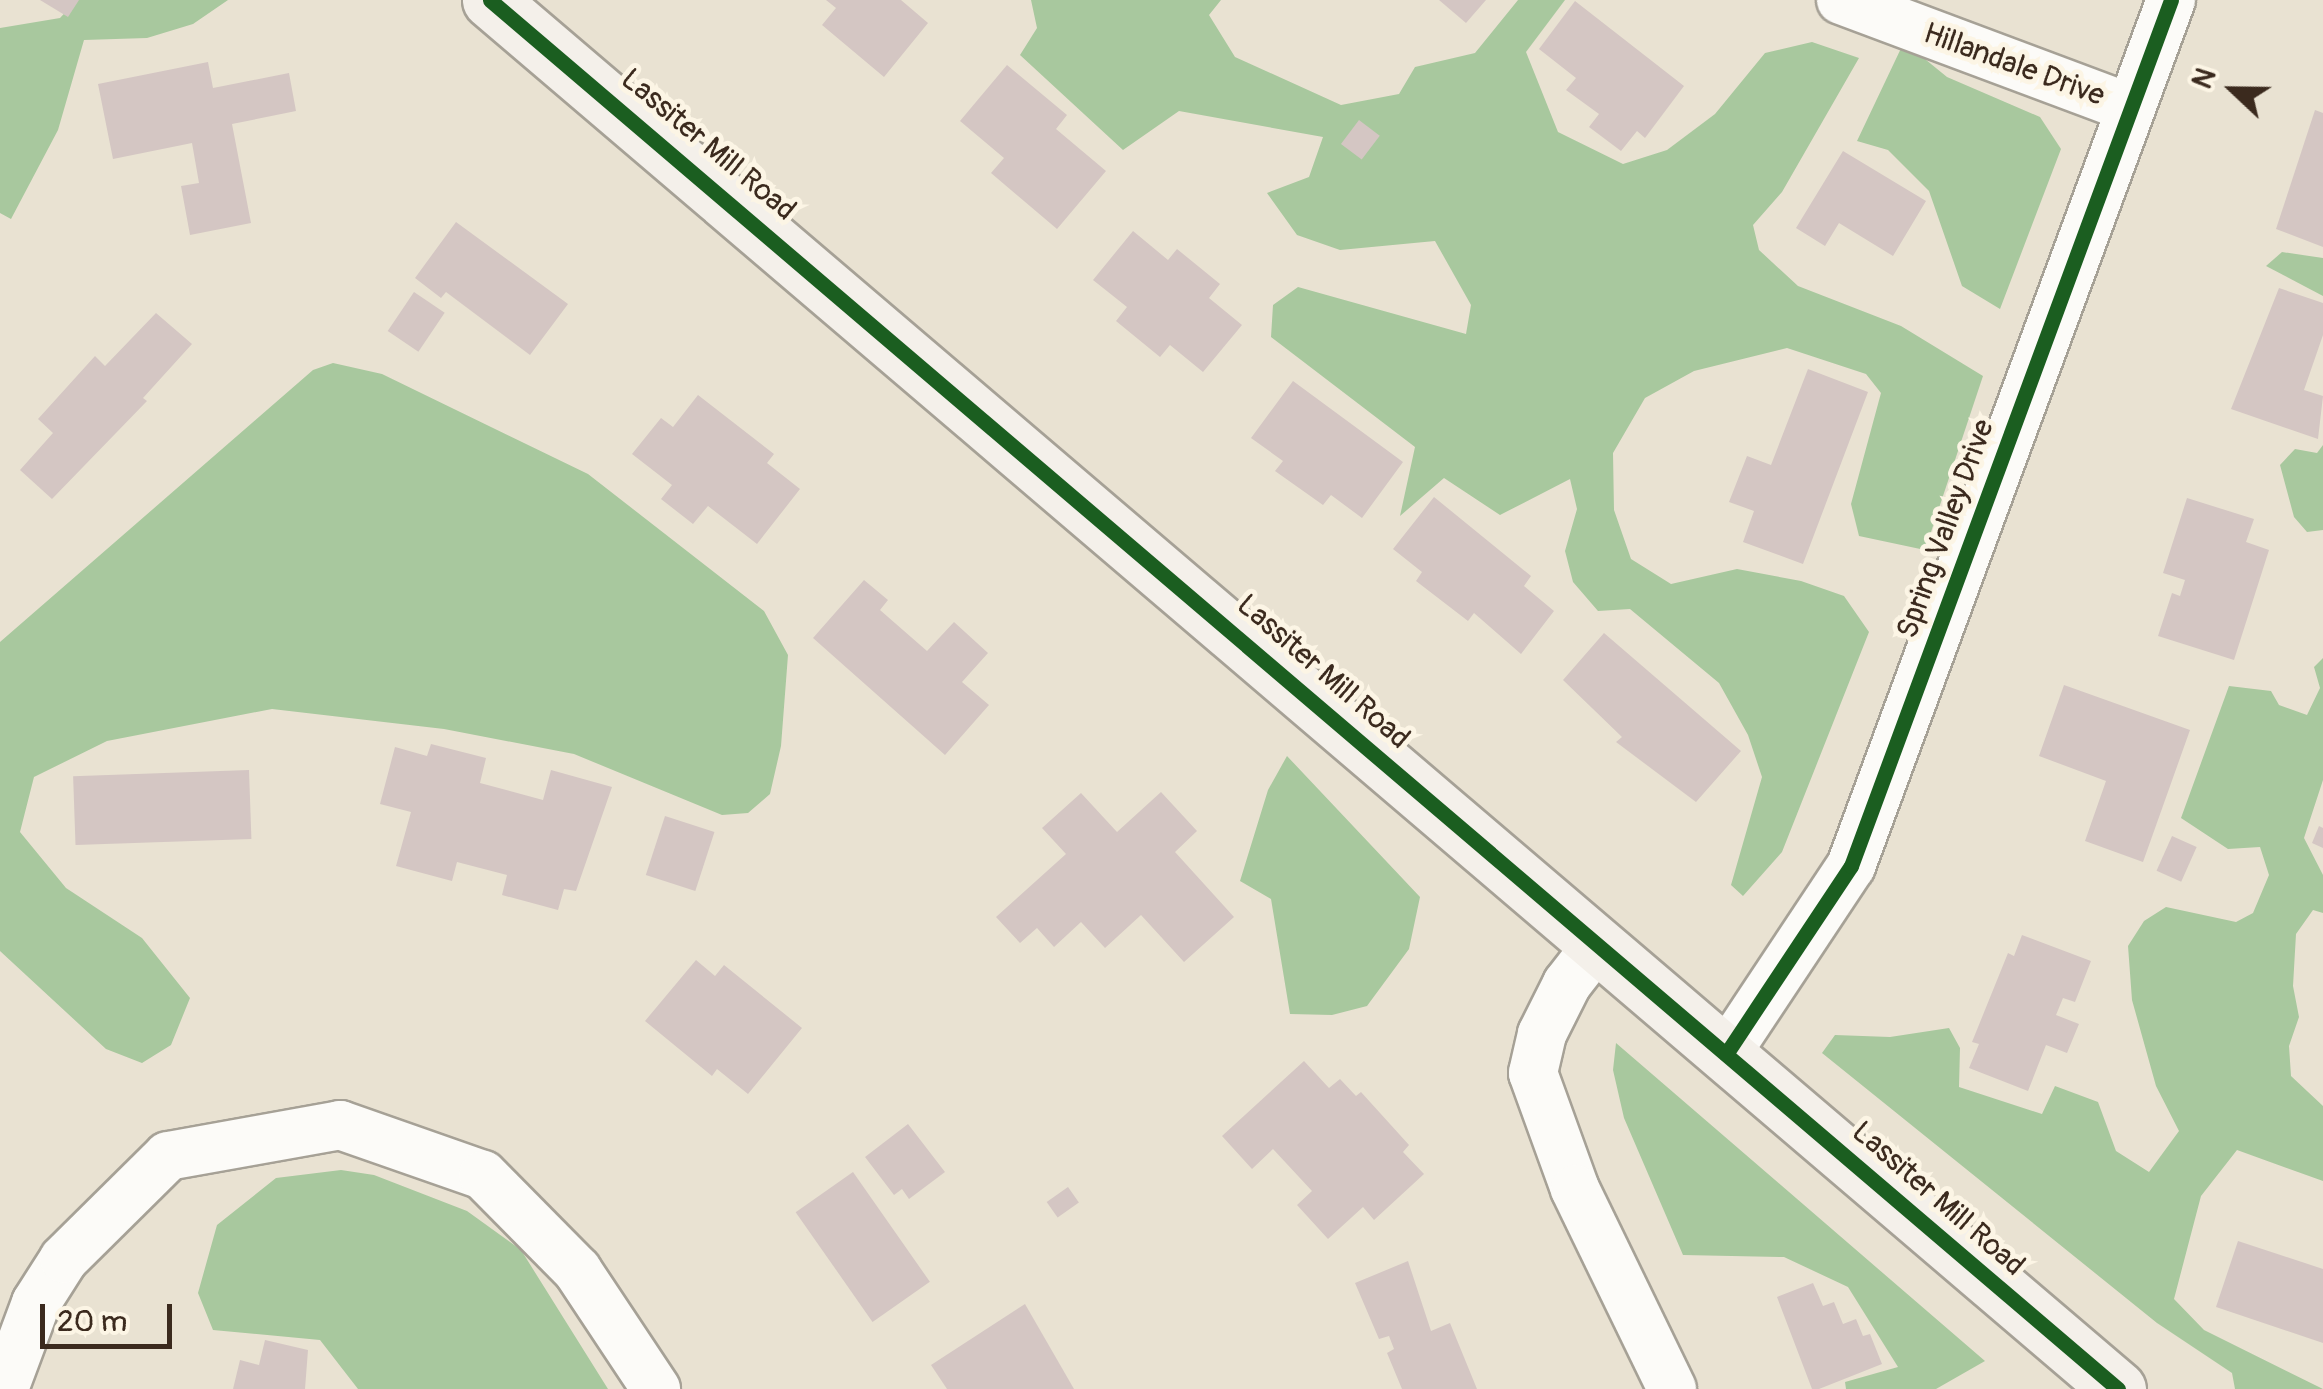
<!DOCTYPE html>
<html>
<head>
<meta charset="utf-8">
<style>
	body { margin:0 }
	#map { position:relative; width:2323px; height:1389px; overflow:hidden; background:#e9e2d2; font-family:Pangolin,sans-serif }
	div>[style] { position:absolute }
	.forest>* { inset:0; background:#a8c89e }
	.building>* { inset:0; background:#d4c6c3; transform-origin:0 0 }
	.roads { filter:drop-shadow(2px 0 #a6a196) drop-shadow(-2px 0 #a6a196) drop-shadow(0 2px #a6a196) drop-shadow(0 -2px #a6a196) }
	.minor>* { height:48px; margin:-24px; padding:0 24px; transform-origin:24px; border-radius:24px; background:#fcfbf8 }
	.secondary>* { height:55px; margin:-27.5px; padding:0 27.5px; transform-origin:27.5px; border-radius:27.5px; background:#f4f0ea }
	.cycleway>* { height:15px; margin:-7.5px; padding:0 7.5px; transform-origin:7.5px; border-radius:7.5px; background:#1b5e20 }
	span { translate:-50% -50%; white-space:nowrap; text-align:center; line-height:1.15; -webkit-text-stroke:10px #fcf5e5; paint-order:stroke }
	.street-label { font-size:30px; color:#3b2a1e }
	.north { position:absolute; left:2183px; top:40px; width:100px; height:100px; -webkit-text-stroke:8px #fcf5e5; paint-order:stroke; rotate:292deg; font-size:28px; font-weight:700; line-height:40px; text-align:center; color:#3b2a1e }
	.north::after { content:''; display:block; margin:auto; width:35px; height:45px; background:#3b2a1e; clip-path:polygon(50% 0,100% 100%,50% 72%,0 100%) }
	.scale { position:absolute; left:40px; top:1304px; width:132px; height:45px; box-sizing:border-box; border:5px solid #3b2a1e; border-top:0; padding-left:12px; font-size:30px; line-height:35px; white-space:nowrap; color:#3b2a1e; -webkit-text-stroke:8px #fcf5e5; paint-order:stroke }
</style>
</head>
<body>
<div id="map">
	<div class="forest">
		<div style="clip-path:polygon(77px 0,228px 0,193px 24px,147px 38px,84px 40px,58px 130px,11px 219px,0 213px,0 28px,60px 18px)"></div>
		<div style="clip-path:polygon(1031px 0,1221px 0,1209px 15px,1235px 57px,1341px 105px,1399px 94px,1415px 67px,1475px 53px,1518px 0,1565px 0,1526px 52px,1558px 132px,1623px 164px,1667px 150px,1715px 114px,1765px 53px,1812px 42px,1859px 58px,1782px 192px,1753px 225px,1759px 250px,1798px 286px,1901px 326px,1983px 376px,1925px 550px,1859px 536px,1851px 504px,1881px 393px,1866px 374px,1787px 348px,1694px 371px,1645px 398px,1613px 453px,1614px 510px,1631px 559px,1671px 584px,1737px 569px,1801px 581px,1844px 596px,1869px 632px,1782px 852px,1743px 896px,1731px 885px,1762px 777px,1748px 735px,1719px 683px,1630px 609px,1598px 611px,1573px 582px,1565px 551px,1577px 509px,1570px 479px,1500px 515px,1444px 478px,1400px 516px,1415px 447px,1271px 337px,1273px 305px,1298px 287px,1466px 334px,1471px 305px,1435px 241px,1340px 250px,1297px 235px,1267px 193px,1309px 177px,1323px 137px,1179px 111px,1123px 150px,1020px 55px,1037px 28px)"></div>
		<div style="clip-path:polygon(1904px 42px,1947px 77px,2040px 117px,2061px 149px,2000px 309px,1962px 286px,1929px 191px,1888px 150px,1857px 141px)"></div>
		<div style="clip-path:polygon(2282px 252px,2323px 258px,2323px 296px,2266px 266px)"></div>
		<div style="clip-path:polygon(333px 363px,382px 374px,588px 474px,764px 611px,788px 655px,781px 746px,770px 794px,748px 813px,722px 815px,574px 754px,444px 729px,272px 709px,107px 741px,34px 777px,20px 832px,66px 888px,142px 938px,190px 998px,171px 1045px,142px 1063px,106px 1049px,0 951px,0 642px,313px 370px)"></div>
		<div style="clip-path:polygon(2323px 445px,2323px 530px,2307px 532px,2294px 517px,2280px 465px,2295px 449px,2317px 453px)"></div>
		<div style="clip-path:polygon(2323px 658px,2323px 780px,2304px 838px,2323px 875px,2323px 913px,2313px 910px,2296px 934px,2293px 986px,2299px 1017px,2289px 1046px,2291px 1076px,2323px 1106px,2323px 1181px,2237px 1150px,2201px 1196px,2174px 1299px,2204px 1330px,2323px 1389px,2235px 1389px,2232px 1373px,2157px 1323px,1822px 1053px,1835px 1035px,1890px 1037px,1949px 1028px,1960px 1048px,1959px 1087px,2042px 1114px,2055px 1086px,2098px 1102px,2116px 1151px,2149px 1172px,2179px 1131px,2156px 1086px,2132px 1000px,2128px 946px,2144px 921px,2166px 907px,2236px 922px,2253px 913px,2269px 875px,2260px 847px,2228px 849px,2181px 818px,2229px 686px,2271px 691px,2279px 705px,2307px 715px,2320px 688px,2314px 667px)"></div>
		<div style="clip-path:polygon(1287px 756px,1420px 897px,1409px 949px,1367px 1006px,1332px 1015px,1290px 1014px,1271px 899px,1240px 881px,1268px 790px)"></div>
		<div style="clip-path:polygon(1616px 1043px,1985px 1361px,1936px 1389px,1846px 1389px,1845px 1382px,1898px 1367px,1848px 1287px,1784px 1257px,1683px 1255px,1624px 1118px,1613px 1070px)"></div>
		<div style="clip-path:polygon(341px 1170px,374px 1175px,467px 1211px,521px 1250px,608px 1389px,358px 1389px,320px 1340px,213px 1330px,198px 1293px,217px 1225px,276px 1178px)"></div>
	</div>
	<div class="building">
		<div style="clip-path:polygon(40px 0,79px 0,68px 17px)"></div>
		<div style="clip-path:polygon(826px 0,901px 0,928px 23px,884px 77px,822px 25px,836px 8px)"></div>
		<div style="clip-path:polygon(1439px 0,1486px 0,1466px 23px)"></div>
		<div style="clip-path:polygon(1575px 1px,1684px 86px,1645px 138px,1637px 131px,1621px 151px,1589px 127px,1599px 114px,1566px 90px,1576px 78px,1539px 49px)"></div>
		<div style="clip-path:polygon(208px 62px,213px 88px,289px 73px,296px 111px,232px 124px,251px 223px,190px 235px,181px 186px,199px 183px,192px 143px,113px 159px,98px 84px)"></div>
		<div style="clip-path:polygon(1007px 65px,1067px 115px,1056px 129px,1106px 171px,1057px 229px,991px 173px,1004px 158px,960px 121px)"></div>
		<div style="clip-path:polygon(2315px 110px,2323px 113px,2323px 247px,2276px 229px)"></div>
		<div style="left:1359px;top:120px;width:26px;height:30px;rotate:37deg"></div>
		<div style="clip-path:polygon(1843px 151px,1926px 201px,1893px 256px,1839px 223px,1825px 246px,1796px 228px)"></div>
		<div style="clip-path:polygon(456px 222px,568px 304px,530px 355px,446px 292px,441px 298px,415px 278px)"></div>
		<div style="clip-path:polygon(1133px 231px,1168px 260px,1177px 249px,1220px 284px,1209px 298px,1242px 325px,1203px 372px,1170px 345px,1160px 357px,1116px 321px,1127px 307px,1093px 280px)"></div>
		<div style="clip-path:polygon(2279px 288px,2323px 303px,2323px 335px,2304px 390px,2323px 396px,2318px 439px,2231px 409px)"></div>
		<div style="left:414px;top:292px;width:37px;height:47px;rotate:34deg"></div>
		<div style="clip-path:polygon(156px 313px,192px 344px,143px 398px,147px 401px,52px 499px,20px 470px,53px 433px,38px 419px,95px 356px,105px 366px)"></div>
		<div style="clip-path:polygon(1808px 369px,1868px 392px,1803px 564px,1743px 542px,1754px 511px,1729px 502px,1747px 456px,1771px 465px)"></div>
		<div style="clip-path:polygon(1293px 381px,1403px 462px,1362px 518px,1331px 495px,1323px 505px,1275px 471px,1283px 461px,1251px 438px)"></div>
		<div style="clip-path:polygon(698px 395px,774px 454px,767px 463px,800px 489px,757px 544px,708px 506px,693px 524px,661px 499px,672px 485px,632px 454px,661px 418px,673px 427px)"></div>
		<div style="clip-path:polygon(1434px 497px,1531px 576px,1524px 586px,1554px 611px,1521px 654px,1474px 613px,1468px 621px,1416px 581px,1422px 572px,1393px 549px)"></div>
		<div style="clip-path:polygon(2187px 498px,2254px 519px,2246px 542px,2269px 550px,2234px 660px,2158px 636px,2172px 593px,2180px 596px,2185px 580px,2163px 573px)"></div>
		<div style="clip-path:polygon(864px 580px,888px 600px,880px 610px,927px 651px,954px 622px,988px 653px,962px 682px,989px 705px,945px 755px,813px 638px)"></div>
		<div style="clip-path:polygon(1604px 633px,1741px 751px,1696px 802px,1616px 742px,1622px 737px,1563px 680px)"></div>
		<div style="clip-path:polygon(2064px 685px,2190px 730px,2143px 862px,2085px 841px,2106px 781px,2039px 756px)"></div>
		<div style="clip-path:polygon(431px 744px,486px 758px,480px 783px,543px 800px,551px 770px,612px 787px,576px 891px,564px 889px,558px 910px,502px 895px,507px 875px,457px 862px,452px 881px,396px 866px,411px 812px,380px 804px,395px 747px,427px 756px)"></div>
		<div style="left:249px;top:770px;width:69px;height:176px;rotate:88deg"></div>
		<div style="clip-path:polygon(1161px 792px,1197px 831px,1175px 852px,1234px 917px,1184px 962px,1141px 915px,1105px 948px,1081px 922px,1054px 947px,1037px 928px,1020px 943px,996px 917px,1066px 854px,1042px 828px,1081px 793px,1117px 832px)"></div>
		<div style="left:665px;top:816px;width:52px;height:62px;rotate:18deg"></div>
		<div style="clip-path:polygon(2319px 826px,2323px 828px,2323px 848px,2312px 843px)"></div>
		<div style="left:2172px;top:836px;width:27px;height:38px;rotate:24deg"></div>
		<div style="clip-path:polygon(2022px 935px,2091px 961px,2075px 1002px,2063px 998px,2056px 1015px,2079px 1024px,2067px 1053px,2046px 1045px,2028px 1091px,1969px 1068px,1979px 1044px,1972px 1042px,2008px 953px,2014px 956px)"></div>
		<div style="clip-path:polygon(696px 960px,715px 976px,724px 965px,802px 1028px,748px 1094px,717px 1069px,712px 1076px,645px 1021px)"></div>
		<div style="clip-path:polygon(1304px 1061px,1329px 1088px,1340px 1079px,1356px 1096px,1361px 1092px,1409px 1145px,1403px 1152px,1424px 1174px,1374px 1220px,1363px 1207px,1328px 1239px,1297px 1205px,1312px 1191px,1273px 1149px,1252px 1169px,1222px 1136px)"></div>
		<div style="clip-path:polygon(908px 1124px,945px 1172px,909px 1199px,902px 1189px,894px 1195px,865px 1157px)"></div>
		<div style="left:853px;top:1172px;width:134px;height:70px;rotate:55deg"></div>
		<div style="left:1068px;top:1187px;width:19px;height:26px;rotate:55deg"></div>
		<div style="clip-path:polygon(2238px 1241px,2323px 1269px,2323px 1343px,2216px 1307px)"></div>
		<div style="clip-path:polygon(1408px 1261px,1431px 1331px,1450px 1323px,1477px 1389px,1402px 1389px,1387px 1353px,1394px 1349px,1389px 1336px,1379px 1339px,1355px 1283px)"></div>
		<div style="clip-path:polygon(1813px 1283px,1823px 1306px,1834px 1302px,1843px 1324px,1856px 1319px,1863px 1336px,1870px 1334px,1882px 1364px,1819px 1389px,1812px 1389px,1777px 1297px)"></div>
		<div style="clip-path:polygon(1025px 1304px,1074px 1389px,947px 1389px,931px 1365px)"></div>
		<div style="clip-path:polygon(265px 1340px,308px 1350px,305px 1389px,233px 1389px,240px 1360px,259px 1365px)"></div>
	</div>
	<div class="roads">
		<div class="minor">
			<div style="left:1841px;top:0;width:309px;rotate:20.5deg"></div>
			<div style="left:1598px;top:944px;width:51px;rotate:127.8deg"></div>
			<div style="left:1567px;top:984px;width:56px;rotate:116.6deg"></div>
			<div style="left:1542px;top:1034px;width:40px;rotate:103deg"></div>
			<div style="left:1533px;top:1073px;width:123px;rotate:70.1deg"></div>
			<div style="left:1575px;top:1189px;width:222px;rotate:64.1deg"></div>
			<div style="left:1726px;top:1054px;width:226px;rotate:-56.4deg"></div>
			<div style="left:1851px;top:866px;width:923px;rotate:-69.72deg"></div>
			<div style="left:4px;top:1389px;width:92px;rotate:-69.6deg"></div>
			<div style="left:36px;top:1303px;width:52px;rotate:-57.5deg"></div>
			<div style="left:64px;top:1259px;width:146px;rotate:-44.7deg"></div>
			<div style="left:168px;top:1156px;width:175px;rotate:-10.2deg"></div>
			<div style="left:340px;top:1125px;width:151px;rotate:19.3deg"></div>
			<div style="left:483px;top:1175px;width:134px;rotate:45.3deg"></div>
			<div style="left:577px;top:1270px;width:143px;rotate:56.4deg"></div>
		</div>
		<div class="secondary">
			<div style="left:490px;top:0;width:2140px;rotate:40.47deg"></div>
		</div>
	</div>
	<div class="cycleway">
		<div style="left:490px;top:0;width:2140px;rotate:40.47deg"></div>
		<div style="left:1726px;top:1054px;width:226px;rotate:-56.4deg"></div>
		<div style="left:1851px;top:866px;width:923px;rotate:-69.72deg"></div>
	</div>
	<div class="street-label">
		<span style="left:2014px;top:65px;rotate:20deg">Hillandale Drive</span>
		<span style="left:708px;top:145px;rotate:40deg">Lassiter Mill Road</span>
		<span style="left:1946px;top:529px;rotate:-70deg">Spring Valley Drive</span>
		<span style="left:1323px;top:672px;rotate:41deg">Lassiter Mill Road</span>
		<span style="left:1938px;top:1199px;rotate:41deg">Lassiter Mill Road</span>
	</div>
	<div class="north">N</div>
	<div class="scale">20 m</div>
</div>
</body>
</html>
